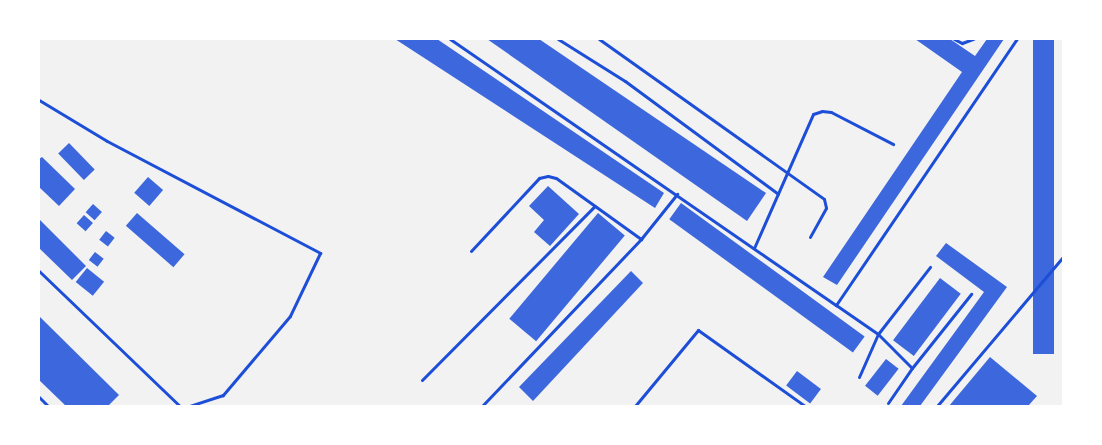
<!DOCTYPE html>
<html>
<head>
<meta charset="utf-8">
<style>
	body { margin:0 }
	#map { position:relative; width:1102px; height:445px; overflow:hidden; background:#f2f2f2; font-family:Manrope,sans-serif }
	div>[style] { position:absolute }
	.building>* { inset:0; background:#3d67dc; transform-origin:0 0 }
	.service>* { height:3px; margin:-1.5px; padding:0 1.5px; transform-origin:1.5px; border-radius:1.5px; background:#1d4ed8 }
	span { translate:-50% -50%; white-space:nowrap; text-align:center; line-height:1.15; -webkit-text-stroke:3.5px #fff; paint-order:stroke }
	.frame { position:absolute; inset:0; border:40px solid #fff; pointer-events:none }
</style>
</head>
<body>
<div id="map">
	<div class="building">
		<div style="clip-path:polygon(395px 39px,437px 39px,664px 193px,655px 208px)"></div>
		<div style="clip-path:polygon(487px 39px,539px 39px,766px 193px,747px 221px)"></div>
		<div style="clip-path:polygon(915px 39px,950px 39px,975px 56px,987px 39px,1004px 39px,837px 285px,823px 277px,962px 72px)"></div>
		<div style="left:1033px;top:39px;width:21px;height:315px"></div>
		<div style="left:69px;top:143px;width:37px;height:15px;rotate:46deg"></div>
		<div style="clip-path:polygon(42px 157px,75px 189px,59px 206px,39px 187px,39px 159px)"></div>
		<div style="left:148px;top:177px;width:20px;height:21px;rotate:41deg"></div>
		<div style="clip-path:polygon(548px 186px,579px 214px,550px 246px,534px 232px,544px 220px,529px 206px)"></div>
		<div style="left:681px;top:203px;width:227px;height:20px;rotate:36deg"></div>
		<div style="left:93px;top:204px;width:12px;height:11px;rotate:42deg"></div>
		<div style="left:137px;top:213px;width:63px;height:17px;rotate:41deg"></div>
		<div style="left:598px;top:213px;width:35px;height:138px;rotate:40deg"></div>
		<div style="left:84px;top:215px;width:12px;height:11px;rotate:42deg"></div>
		<div style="clip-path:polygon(39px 219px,86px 266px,72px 280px,39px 248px)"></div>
		<div style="left:106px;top:231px;width:11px;height:11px;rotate:38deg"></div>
		<div style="clip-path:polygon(946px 243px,1007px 287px,920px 406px,901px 406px,984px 292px,936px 256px)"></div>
		<div style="left:95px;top:252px;width:11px;height:10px;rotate:38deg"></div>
		<div style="left:87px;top:268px;width:22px;height:18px;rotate:39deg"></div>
		<div style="clip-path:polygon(631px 271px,643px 283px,533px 401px,519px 387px)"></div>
		<div style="left:940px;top:278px;width:26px;height:78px;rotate:37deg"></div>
		<div style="clip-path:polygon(39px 316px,119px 395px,108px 406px,66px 406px,39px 380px)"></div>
		<div style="clip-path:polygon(990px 357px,1037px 396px,1028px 406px,949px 406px)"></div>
		<div style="left:886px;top:359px;width:16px;height:34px;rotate:38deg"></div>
		<div style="left:797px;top:371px;width:30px;height:18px;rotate:37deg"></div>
	</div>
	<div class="service">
		<div style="left:450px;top:39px;width:469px;rotate:34.6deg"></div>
		<div style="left:836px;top:305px;width:322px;rotate:-55.8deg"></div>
		<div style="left:558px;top:39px;width:79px;rotate:32.1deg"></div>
		<div style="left:625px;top:81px;width:190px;rotate:36.4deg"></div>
		<div style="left:599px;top:39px;width:276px;rotate:35.4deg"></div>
		<div style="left:824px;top:199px;width:9px;rotate:77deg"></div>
		<div style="left:826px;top:208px;width:33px;rotate:119deg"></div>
		<div style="left:954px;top:39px;width:9px;rotate:27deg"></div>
		<div style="left:962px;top:43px;width:12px;rotate:-20deg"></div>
		<div style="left:39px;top:100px;width:79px;rotate:31.1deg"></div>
		<div style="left:107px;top:141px;width:241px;rotate:27.7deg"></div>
		<div style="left:320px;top:253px;width:70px;rotate:115.5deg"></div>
		<div style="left:290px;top:316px;width:104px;rotate:130.3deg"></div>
		<div style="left:223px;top:395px;width:35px;rotate:162deg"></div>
		<div style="left:754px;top:248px;width:146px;rotate:-66.2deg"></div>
		<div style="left:813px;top:114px;width:9px;rotate:-18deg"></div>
		<div style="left:822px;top:111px;width:9px;rotate:6deg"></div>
		<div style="left:831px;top:112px;width:70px;rotate:27.3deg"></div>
		<div style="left:471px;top:251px;width:100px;rotate:-47deg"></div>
		<div style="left:539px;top:178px;width:9px;rotate:-13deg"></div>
		<div style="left:548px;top:176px;width:8px;rotate:14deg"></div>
		<div style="left:556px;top:178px;width:105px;rotate:35.7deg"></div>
		<div style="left:39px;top:271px;width:195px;rotate:43.8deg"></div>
		<div style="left:836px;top:305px;width:51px;rotate:34.6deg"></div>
		<div style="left:878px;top:334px;width:48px;rotate:45deg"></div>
		<div style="left:859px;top:377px;width:47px;rotate:-66.2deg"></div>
		<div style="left:878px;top:334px;width:85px;rotate:-52.2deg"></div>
		<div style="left:422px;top:380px;width:245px;rotate:-45.2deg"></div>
		<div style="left:39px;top:397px;width:13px;rotate:45deg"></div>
		<div style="left:888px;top:403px;width:42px;rotate:-55.6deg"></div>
		<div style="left:912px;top:368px;width:95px;rotate:-51.4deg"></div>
		<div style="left:482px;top:406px;width:231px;rotate:-46.4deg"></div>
		<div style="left:641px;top:239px;width:58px;rotate:-51.3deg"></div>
		<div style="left:635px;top:406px;width:99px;rotate:-50.3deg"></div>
		<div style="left:698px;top:330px;width:131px;rotate:35.4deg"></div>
		<div style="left:937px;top:406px;width:195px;rotate:-49.8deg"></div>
	</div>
	<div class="frame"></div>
</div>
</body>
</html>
